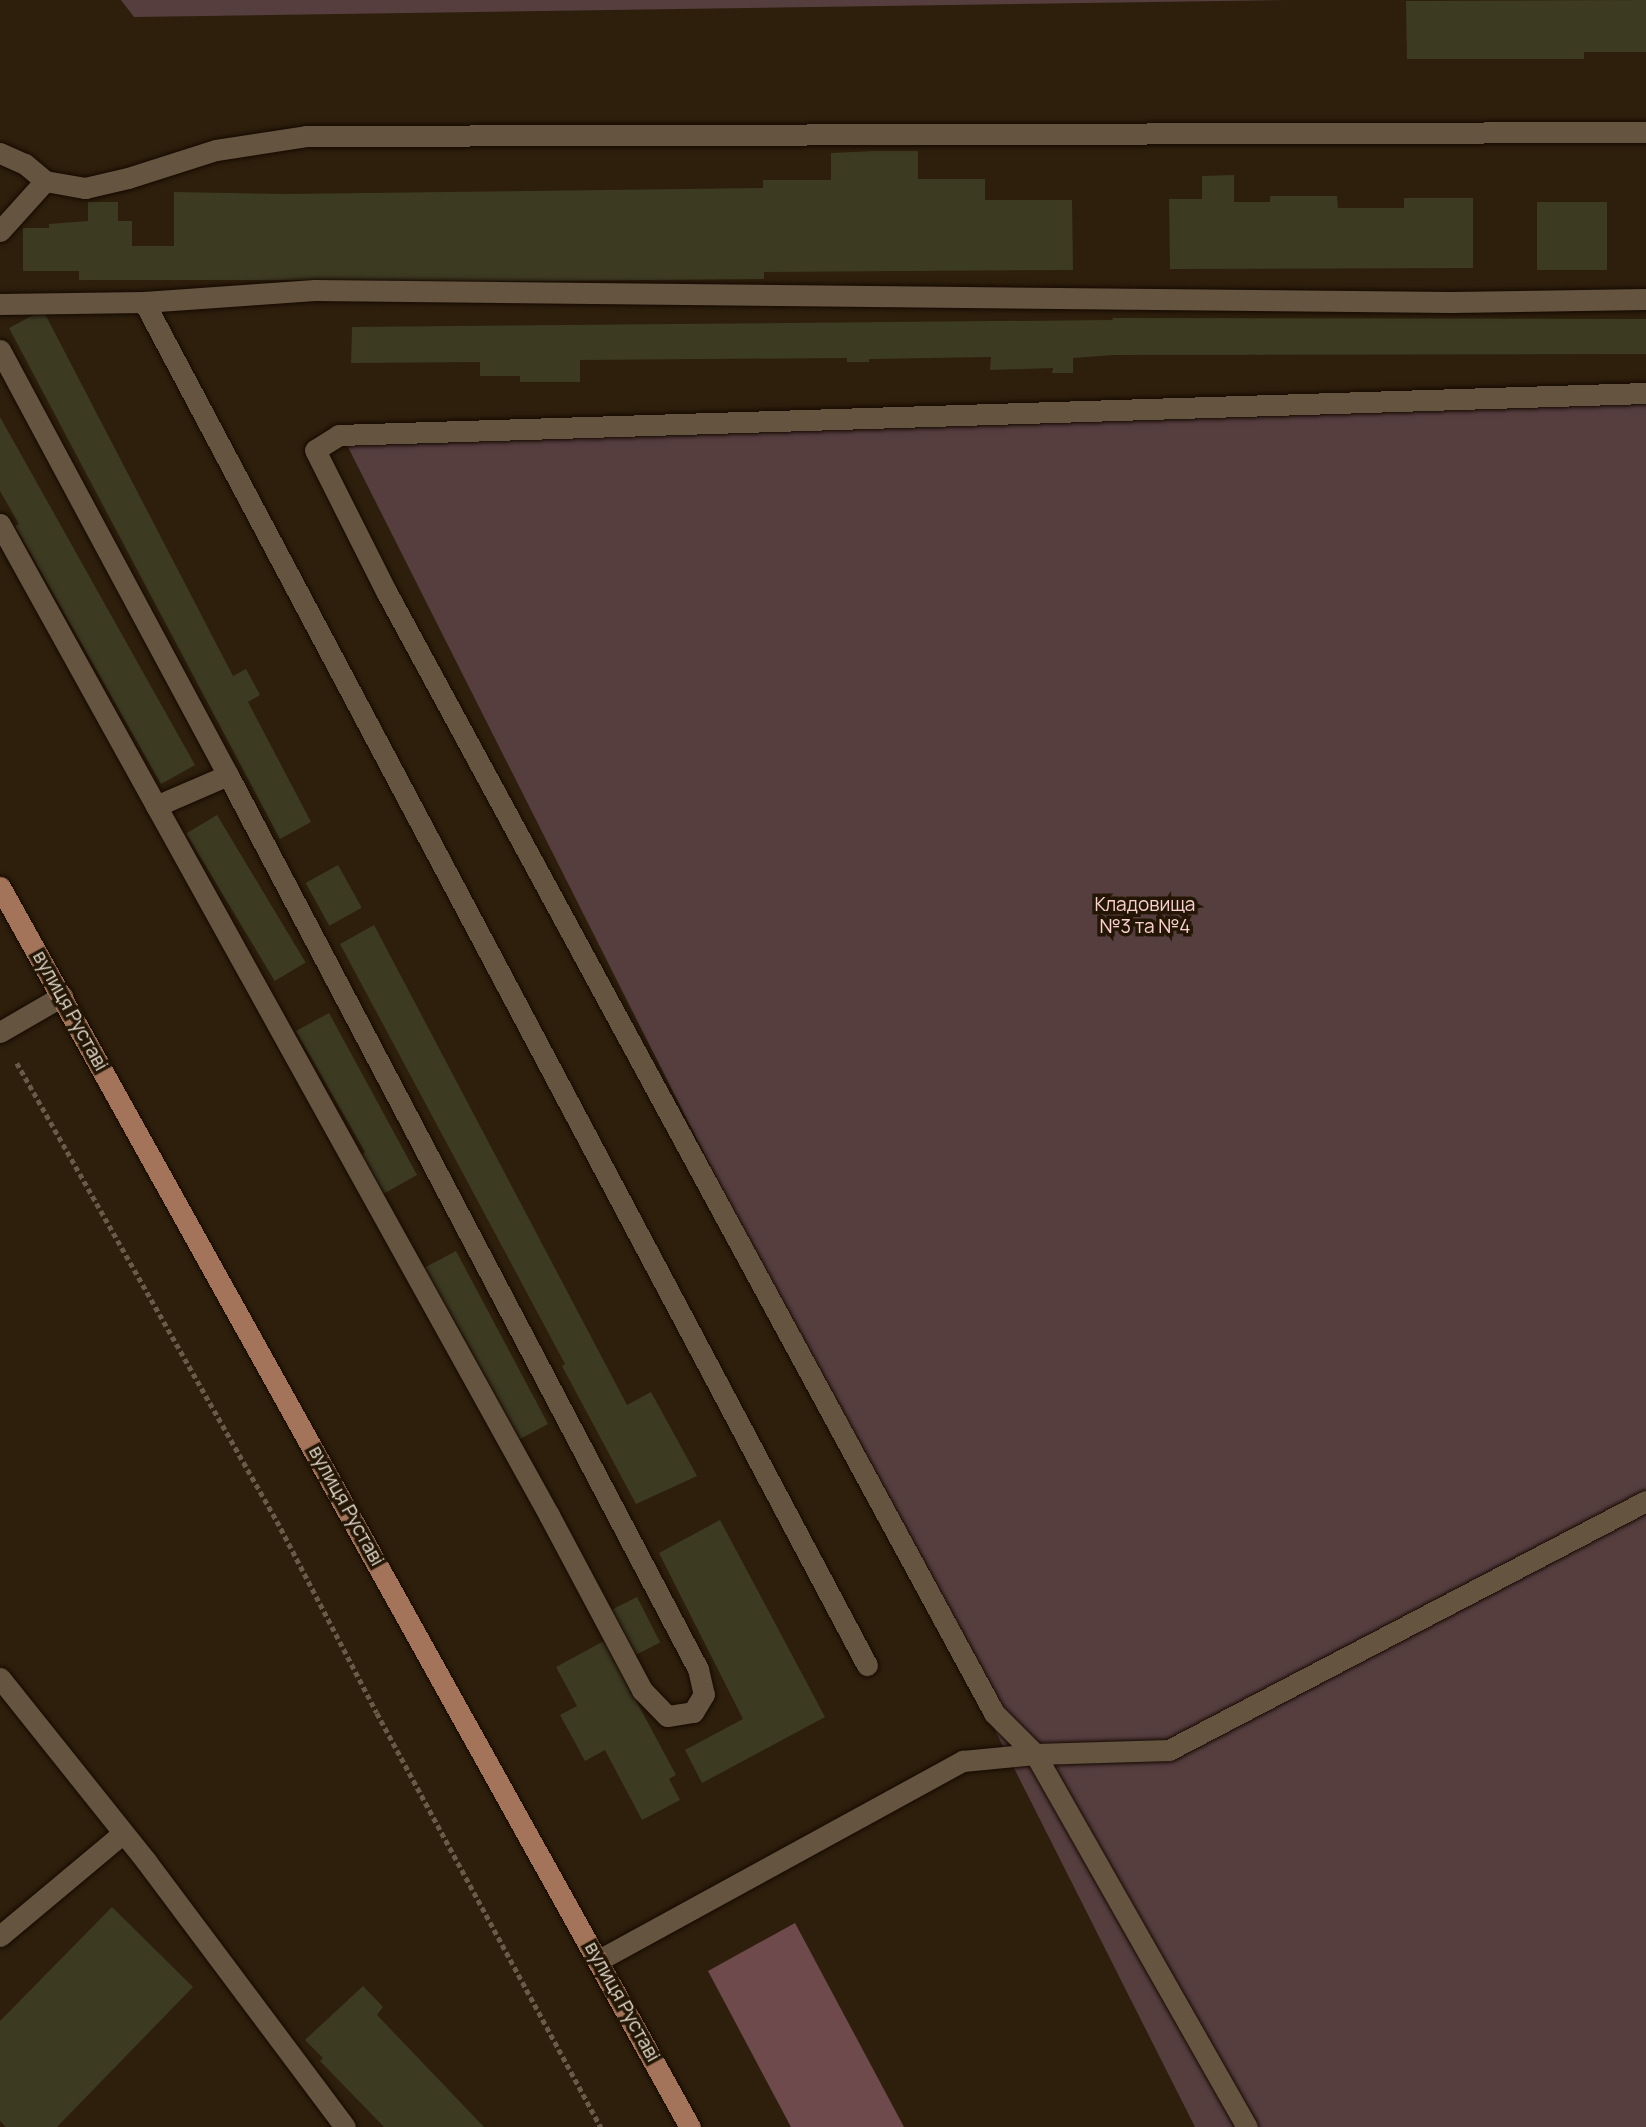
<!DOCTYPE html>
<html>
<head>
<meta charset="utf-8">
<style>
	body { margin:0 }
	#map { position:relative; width:1646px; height:2127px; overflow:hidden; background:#2d1f0c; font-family:Manrope,sans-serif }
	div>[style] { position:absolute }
	.green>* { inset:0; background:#563e3f }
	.forest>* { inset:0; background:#6e4a4c }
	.building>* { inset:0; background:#3d3a22; transform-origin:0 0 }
	.path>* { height:4.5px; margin-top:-2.25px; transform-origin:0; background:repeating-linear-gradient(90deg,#685b4a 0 5px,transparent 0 8.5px) }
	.roads { filter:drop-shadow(0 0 2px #150900) drop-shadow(0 0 2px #150900) }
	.minor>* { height:21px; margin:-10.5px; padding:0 10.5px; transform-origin:10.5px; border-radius:10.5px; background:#655540 }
	.major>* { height:21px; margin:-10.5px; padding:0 10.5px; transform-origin:10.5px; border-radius:10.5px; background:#a37459 }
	span { translate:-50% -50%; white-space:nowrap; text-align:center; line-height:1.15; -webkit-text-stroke:7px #231604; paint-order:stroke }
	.park-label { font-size:19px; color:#fbd0d2 }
	.street-label { font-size:19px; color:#e4dbcf }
</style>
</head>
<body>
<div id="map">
	<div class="green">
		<div style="clip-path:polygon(121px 0,1287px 0,134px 17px)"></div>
		<div style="clip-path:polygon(1646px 396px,1646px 2127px,1195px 2127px,346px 443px)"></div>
	</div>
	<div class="forest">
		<div style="clip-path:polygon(795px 1923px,904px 2127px,791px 2127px,708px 1971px)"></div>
	</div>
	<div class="building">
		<div style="clip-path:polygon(1646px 0,1646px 52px,1584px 52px,1584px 59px,1407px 59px,1406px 1px)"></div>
		<div style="clip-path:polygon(873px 151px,918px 151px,918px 179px,985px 179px,985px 200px,1072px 200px,1073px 270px,764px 272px,764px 279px,327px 283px,327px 280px,79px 280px,79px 271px,23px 271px,23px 228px,49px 228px,49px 224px,88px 221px,88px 202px,118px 202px,118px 221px,132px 221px,132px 246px,174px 246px,174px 192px,284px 194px,763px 188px,763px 180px,831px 180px,831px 153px)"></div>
		<div style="clip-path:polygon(1234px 175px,1234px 202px,1270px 202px,1270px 196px,1337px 196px,1338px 208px,1404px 208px,1404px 198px,1473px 198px,1473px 268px,1170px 269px,1169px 199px,1202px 199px,1202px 176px)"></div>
		<div style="left:1537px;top:202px;width:70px;height:68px"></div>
		<div style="clip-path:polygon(43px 310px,233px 676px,246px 669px,260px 695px,248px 702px,311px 822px,280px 839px,9px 328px)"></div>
		<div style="clip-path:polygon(1112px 318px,1646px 319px,1646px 354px,1113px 355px,1073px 358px,1073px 373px,1052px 373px,1053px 368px,990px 370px,991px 357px,869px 359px,869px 362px,847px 362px,847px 358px,580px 360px,580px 382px,520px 382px,520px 376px,480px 376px,480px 362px,351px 363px,352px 327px,1113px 320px)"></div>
		<div style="clip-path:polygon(0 417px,195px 765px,161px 784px,15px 526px,19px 524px,0 491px)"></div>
		<div style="left:217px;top:815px;width:172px;height:36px;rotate:59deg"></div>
		<div style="left:338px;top:865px;width:49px;height:37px;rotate:61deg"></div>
		<div style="clip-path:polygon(374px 925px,627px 1405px,651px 1392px,697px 1476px,636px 1504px,562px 1366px,565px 1364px,340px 944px)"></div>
		<div style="clip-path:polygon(329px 1013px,417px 1175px,383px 1194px,361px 1155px,365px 1152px,296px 1031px)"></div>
		<div style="left:456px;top:1251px;width:196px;height:38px;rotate:62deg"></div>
		<div style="clip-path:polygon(720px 1520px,825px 1717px,702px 1783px,685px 1750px,743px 1719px,659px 1553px)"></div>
		<div style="left:637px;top:1597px;width:51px;height:30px;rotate:63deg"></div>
		<div style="clip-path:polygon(604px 1641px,676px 1775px,669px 1779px,680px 1800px,642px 1820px,605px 1750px,585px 1761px,560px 1715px,577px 1706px,556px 1667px)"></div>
		<div style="clip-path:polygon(112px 1907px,193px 1987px,57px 2127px,6px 2127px,0 2121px,0 2021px)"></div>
		<div style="clip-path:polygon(363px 1986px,383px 2007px,377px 2015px,484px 2127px,384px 2127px,320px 2061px,323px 2058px,305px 2040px)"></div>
	</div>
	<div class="path">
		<div style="left:17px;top:1063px;width:527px;rotate:60.42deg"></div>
		<div style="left:277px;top:1521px;width:216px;rotate:62.5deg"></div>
		<div style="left:377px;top:1713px;width:471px;rotate:61.6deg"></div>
	</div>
	<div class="roads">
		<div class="minor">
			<div style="left:0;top:153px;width:27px;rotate:24deg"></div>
			<div style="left:25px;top:164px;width:26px;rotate:40deg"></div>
			<div style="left:0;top:231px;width:67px;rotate:-48deg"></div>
			<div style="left:45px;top:181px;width:41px;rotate:9.9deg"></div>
			<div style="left:85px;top:188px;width:44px;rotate:-13.1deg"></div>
			<div style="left:128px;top:178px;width:92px;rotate:-17.7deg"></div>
			<div style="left:216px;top:150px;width:91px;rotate:-8.8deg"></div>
			<div style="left:306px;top:136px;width:1340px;rotate:-0.17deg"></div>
			<div style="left:144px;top:302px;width:1543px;rotate:62.06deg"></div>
			<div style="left:0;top:304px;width:144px;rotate:-0.8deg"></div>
			<div style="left:144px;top:302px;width:171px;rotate:-4deg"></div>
			<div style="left:315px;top:290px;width:1136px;rotate:0.61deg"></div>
			<div style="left:1451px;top:302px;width:195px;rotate:-0.9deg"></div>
			<div style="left:0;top:350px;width:482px;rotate:61.8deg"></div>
			<div style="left:228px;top:775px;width:1010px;rotate:62.27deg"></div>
			<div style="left:698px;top:1669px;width:26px;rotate:77deg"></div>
			<div style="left:704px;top:1694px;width:21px;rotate:121deg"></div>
			<div style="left:693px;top:1712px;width:26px;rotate:171deg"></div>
			<div style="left:667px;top:1716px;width:36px;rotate:-134deg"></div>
			<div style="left:642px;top:1690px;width:198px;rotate:-118deg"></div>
			<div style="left:549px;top:1515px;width:1133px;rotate:-118.99deg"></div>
			<div style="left:1646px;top:393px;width:1308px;rotate:178.16deg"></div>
			<div style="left:339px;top:435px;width:28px;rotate:148deg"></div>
			<div style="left:315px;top:450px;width:160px;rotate:63.3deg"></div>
			<div style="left:387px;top:593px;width:1274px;rotate:61.54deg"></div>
			<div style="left:994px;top:1713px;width:58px;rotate:45deg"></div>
			<div style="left:1035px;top:1754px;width:134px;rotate:-1.7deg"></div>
			<div style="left:1169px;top:1750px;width:538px;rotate:-27.57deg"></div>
			<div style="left:156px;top:806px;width:78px;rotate:-23.3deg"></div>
			<div style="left:0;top:1032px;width:72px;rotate:-30.1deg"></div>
			<div style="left:0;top:1678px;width:234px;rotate:51.4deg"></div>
			<div style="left:146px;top:1861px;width:332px;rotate:53.2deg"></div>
			<div style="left:0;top:1936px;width:159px;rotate:-39.9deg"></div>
			<div style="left:599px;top:1960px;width:415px;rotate:-28.7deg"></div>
			<div style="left:963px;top:1761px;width:72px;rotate:-5.6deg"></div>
			<div style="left:1035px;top:1754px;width:429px;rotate:60.4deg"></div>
		</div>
		<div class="major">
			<div style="left:0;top:887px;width:1419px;rotate:60.91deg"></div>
		</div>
	</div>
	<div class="park-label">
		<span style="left:1145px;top:916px">Кладовища<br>№3 та №4</span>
	</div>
	<div class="street-label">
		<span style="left:70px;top:1011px;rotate:61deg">вулиця Руставі</span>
		<span style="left:346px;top:1506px;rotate:61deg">вулиця Руставі</span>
		<span style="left:622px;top:2002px;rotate:61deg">вулиця Руставі</span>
	</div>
</div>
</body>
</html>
